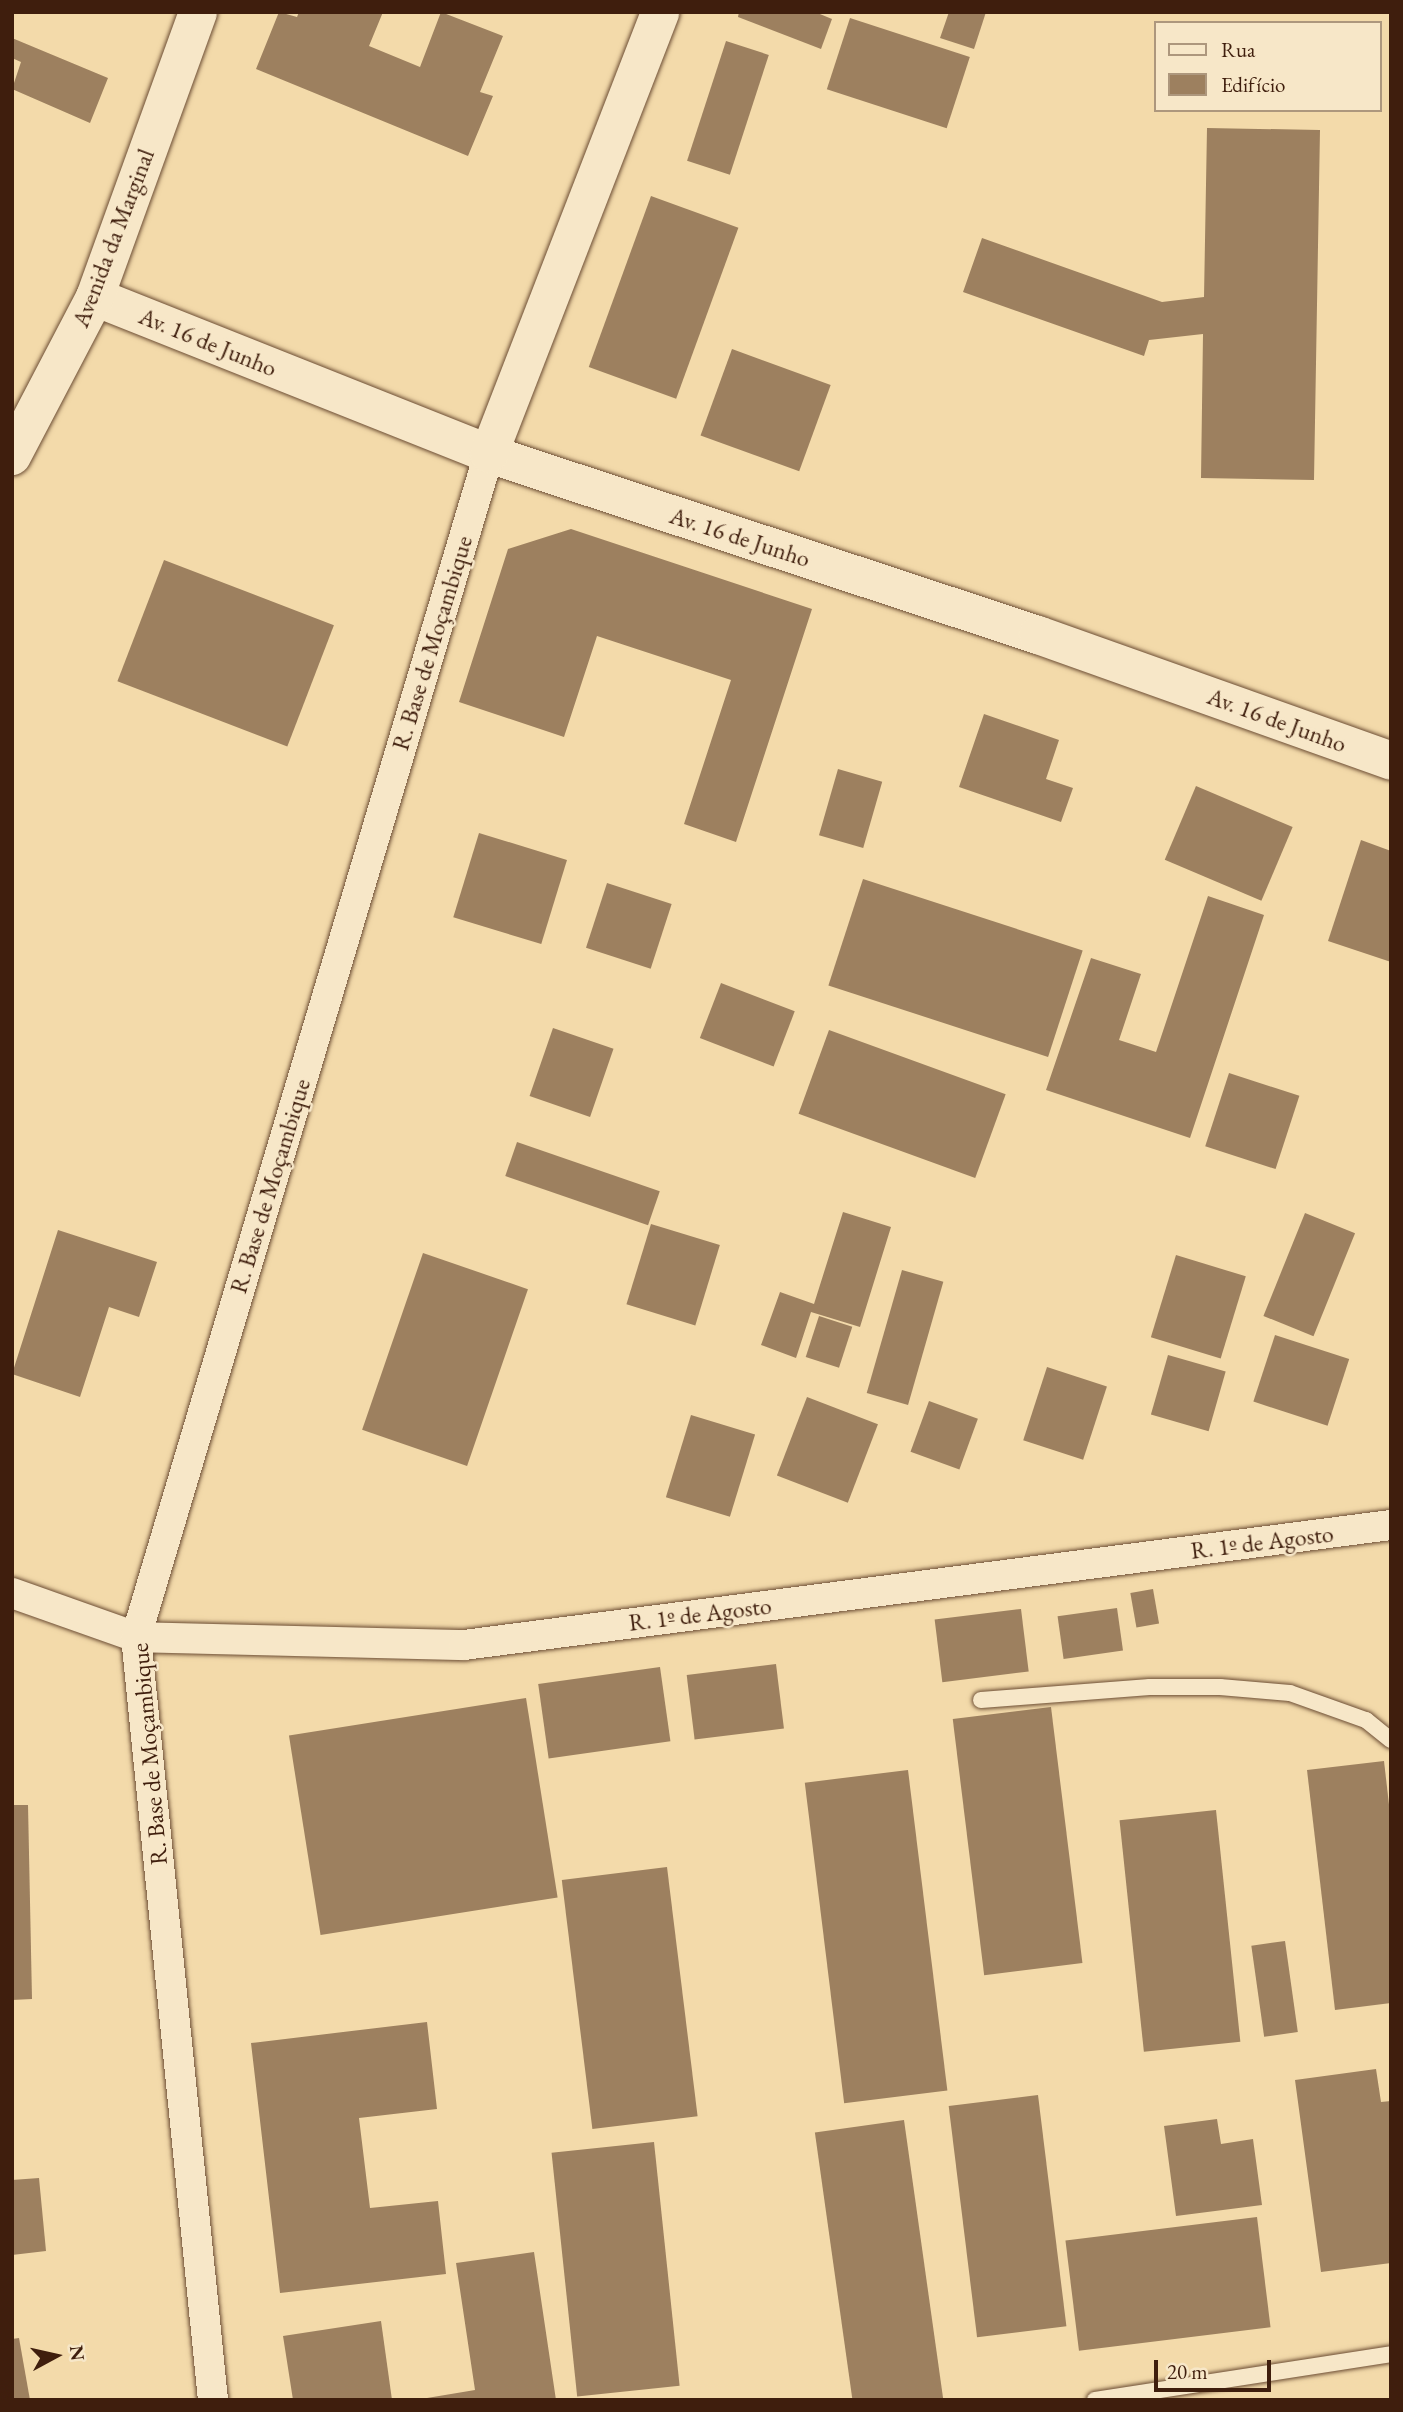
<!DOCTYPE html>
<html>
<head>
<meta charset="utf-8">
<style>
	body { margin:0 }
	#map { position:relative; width:1403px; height:2412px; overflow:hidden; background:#f3daaa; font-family:"EB Garamond",serif }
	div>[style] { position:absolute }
	.building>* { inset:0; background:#9d805f; transform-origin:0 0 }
	.roads { filter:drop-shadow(0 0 2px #6c4d34) drop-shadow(0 0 2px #6c4d34) }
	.lane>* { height:16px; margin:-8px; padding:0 8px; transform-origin:8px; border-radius:8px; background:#f7e7c8 }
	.street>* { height:30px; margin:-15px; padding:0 15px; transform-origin:15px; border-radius:15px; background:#f7e7c8 }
	.secondary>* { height:38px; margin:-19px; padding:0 19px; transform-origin:19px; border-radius:19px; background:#f7e7c8 }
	span { translate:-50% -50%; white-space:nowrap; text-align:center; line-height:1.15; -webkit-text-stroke:5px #f7e7c8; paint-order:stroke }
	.street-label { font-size:24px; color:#3f1e0d }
	.frame { position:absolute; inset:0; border:14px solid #3f1e0d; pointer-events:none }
	.legend { position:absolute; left:1154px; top:21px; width:228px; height:91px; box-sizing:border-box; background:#f7e7c8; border:2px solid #ad977d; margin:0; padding:9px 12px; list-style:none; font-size:21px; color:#3f1e0d }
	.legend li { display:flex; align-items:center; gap:14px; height:35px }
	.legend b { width:35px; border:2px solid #ad977d }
	.north { position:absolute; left:21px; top:2321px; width:70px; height:70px; -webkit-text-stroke:5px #f7e7c8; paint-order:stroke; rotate:82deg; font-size:19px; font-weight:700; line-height:28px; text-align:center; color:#3f1e0d }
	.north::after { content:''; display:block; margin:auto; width:24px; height:32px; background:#3f1e0d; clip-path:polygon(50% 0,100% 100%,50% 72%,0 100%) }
	.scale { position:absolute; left:1154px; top:2360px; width:117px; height:32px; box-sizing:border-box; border:4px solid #3f1e0d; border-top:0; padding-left:9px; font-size:21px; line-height:24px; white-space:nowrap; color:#3f1e0d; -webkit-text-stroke:5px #f7e7c8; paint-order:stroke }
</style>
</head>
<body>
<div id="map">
	<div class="building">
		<div style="clip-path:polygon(279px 12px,297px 17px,299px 12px,383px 12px,369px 46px,420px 67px,441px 12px,503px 36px,480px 92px,493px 96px,468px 156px,256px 69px)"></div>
		<div style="clip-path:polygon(739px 12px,815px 12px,832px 19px,821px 49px,738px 17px)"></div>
		<div style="clip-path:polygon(949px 12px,986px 12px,974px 49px,940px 38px)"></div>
		<div style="left:850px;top:18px;width:126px;height:75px;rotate:18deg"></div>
		<div style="clip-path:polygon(12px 38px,108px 78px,90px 123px,12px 89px,21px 62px,12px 58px)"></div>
		<div style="left:726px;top:41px;width:45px;height:126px;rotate:18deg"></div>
		<div style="clip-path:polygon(1207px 128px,1320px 130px,1314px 480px,1201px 478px,1203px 334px,1149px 340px,1144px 356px,963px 292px,982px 238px,1162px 302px,1204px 297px)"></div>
		<div style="left:651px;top:196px;width:93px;height:182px;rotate:20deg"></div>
		<div style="left:732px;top:349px;width:105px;height:92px;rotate:20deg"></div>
		<div style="clip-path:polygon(571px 529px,812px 609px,736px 842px,684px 824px,731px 680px,597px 636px,564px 737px,459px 702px,508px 549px)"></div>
		<div style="left:164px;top:560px;width:182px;height:130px;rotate:21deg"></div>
		<div style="clip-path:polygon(984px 714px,1059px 740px,1046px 779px,1073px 788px,1061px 822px,959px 787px)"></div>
		<div style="left:838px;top:769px;width:46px;height:69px;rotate:16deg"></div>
		<div style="left:1196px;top:786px;width:105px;height:80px;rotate:23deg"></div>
		<div style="left:479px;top:833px;width:92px;height:88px;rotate:17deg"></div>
		<div style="clip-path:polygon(1361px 840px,1391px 851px,1391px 962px,1328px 941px)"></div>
		<div style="left:863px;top:879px;width:231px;height:112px;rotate:18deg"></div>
		<div style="left:607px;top:883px;width:68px;height:68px;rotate:18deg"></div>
		<div style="clip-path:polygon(1208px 896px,1264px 915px,1190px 1138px,1046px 1090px,1091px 958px,1141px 974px,1119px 1040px,1156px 1052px)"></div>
		<div style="left:721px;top:983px;width:79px;height:59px;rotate:21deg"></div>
		<div style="left:553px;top:1028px;width:64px;height:72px;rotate:19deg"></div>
		<div style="left:829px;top:1030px;width:188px;height:89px;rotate:20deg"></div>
		<div style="left:1229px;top:1073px;width:74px;height:77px;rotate:18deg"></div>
		<div style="left:517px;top:1142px;width:151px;height:36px;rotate:19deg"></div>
		<div style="clip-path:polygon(843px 1212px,891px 1227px,860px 1327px,811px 1312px,796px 1358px,761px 1345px,780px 1292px,814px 1304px)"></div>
		<div style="left:1305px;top:1213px;width:54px;height:111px;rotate:22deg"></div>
		<div style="left:651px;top:1224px;width:72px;height:84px;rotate:17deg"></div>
		<div style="clip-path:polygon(58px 1230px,157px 1262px,139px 1317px,109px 1307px,80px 1397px,12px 1374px)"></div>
		<div style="left:423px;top:1253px;width:111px;height:187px;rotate:19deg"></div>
		<div style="left:1176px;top:1255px;width:73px;height:86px;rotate:17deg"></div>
		<div style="left:902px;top:1270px;width:43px;height:128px;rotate:16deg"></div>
		<div style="left:819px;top:1316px;width:35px;height:43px;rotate:18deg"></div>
		<div style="left:1275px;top:1335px;width:78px;height:70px;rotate:18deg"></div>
		<div style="left:1168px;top:1355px;width:60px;height:62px;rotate:16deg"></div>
		<div style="left:1047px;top:1367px;width:63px;height:77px;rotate:18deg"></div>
		<div style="left:807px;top:1397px;width:76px;height:84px;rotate:21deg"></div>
		<div style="left:929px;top:1401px;width:52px;height:54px;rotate:20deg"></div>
		<div style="left:691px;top:1415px;width:67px;height:86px;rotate:17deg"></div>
		<div style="left:1153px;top:1589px;width:35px;height:23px;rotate:80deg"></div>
		<div style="left:1117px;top:1608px;width:43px;height:60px;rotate:82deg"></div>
		<div style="left:1021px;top:1609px;width:63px;height:87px;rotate:83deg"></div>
		<div style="left:776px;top:1664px;width:65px;height:90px;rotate:83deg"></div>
		<div style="left:660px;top:1667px;width:75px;height:123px;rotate:82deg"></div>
		<div style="left:526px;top:1698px;width:202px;height:240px;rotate:81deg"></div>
		<div style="left:1051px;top:1707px;width:258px;height:99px;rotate:83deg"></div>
		<div style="clip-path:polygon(1384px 1761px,1391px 1822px,1391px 2003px,1335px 2010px,1307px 1770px)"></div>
		<div style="left:908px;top:1770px;width:323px;height:104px;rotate:83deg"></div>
		<div style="clip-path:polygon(12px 1805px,28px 1805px,32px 1999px,12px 2000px)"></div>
		<div style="left:1216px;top:1810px;width:233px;height:97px;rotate:84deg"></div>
		<div style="left:667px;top:1867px;width:251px;height:106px;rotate:83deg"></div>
		<div style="left:1285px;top:1941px;width:92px;height:34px;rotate:82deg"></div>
		<div style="clip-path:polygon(427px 2022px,437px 2109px,359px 2118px,370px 2208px,438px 2201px,446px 2274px,280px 2293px,251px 2043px)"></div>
		<div style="clip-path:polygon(1376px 2069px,1381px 2102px,1391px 2101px,1391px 2263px,1321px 2272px,1295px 2080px)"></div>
		<div style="left:1038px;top:2095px;width:233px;height:90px;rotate:83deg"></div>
		<div style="clip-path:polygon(1217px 2119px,1221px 2144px,1253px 2139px,1262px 2205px,1176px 2216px,1164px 2126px)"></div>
		<div style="left:904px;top:2120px;width:282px;height:90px;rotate:82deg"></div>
		<div style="left:654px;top:2142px;width:245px;height:103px;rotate:84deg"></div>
		<div style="clip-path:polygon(39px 2178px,46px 2251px,12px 2255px,12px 2180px)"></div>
		<div style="left:1257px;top:2217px;width:111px;height:193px;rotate:83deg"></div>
		<div style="clip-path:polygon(534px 2252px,556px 2400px,415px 2400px,475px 2390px,456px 2263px)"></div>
		<div style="clip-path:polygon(381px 2321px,392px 2400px,293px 2400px,283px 2336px)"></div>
		<div style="clip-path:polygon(19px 2338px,30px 2400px,12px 2400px,12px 2339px)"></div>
	</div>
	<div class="roads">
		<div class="lane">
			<div style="left:981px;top:1700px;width:169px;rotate:-4.4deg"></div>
			<div style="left:1150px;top:1687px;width:70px"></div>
			<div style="left:1220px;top:1687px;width:70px;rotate:4.9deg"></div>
			<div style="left:1290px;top:1693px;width:81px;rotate:19.6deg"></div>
			<div style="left:1366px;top:1720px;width:32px;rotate:39deg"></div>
			<div style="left:1095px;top:2400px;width:300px;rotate:-8.8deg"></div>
		</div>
		<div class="street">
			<div style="left:12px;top:1593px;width:132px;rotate:19.5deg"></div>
			<div style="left:136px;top:1637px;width:328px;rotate:1.4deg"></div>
			<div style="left:464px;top:1645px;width:935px;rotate:-7.38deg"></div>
			<div style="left:213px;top:2400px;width:767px;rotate:-95.76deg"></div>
			<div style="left:136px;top:1637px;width:1235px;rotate:-73.39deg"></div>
		</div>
		<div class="secondary">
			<div style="left:95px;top:297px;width:424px;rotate:21.7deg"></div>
			<div style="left:489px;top:454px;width:578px;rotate:18.25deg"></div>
			<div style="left:1038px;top:635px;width:375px;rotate:19.6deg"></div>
			<div style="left:489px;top:454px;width:474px;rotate:-68.8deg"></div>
			<div style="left:12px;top:456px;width:179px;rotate:-62.4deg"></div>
			<div style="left:95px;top:297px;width:303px;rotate:-70.1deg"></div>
		</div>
	</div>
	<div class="street-label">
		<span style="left:113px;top:238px;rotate:-69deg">Avenida da Marginal</span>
		<span style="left:208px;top:342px;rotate:22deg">Av. 16 de Junho</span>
		<span style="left:740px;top:537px;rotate:18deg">Av. 16 de Junho</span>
		<span style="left:432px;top:643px;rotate:-73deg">R. Base de Moçambique</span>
		<span style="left:1277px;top:720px;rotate:20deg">Av. 16 de Junho</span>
		<span style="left:270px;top:1186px;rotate:-73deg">R. Base de Moçambique</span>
		<span style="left:1262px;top:1542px;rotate:-7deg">R. 1º de Agosto</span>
		<span style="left:700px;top:1614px;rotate:-7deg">R. 1º de Agosto</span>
		<span style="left:149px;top:1754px;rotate:-95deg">R. Base de Moçambique</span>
	</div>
	<div class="frame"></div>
	<ul class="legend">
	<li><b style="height:9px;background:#f7e7c8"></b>Rua</li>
	<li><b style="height:19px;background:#9d805f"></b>Edifício</li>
	</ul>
	<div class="north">N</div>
	<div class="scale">20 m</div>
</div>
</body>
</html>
